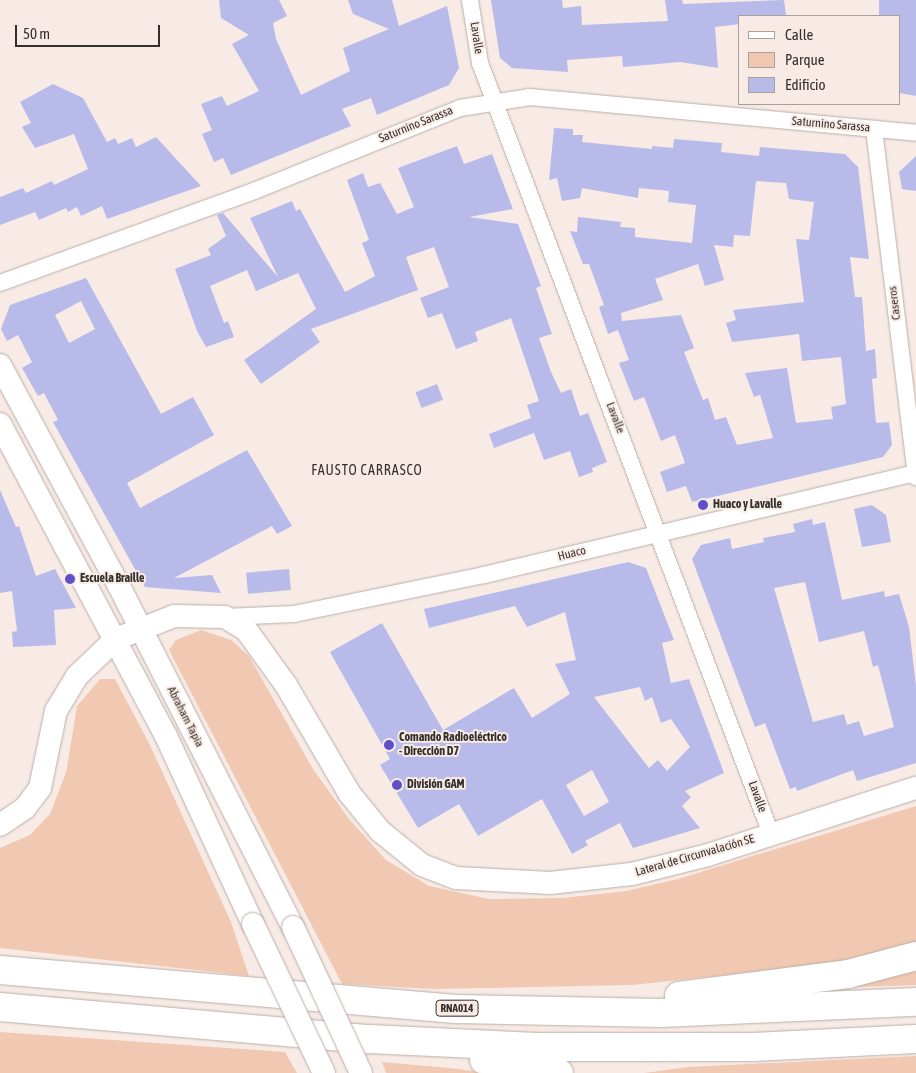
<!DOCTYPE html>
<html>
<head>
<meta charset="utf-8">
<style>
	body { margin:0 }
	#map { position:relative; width:916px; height:1073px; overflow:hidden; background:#f8ebe5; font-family:"Asap Condensed",sans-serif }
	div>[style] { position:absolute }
	.green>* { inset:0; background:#f1c8b1 }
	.building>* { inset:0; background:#b8baea; transform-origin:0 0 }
	.roads { filter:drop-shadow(0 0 1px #baaea8) drop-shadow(0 0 1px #baaea8) }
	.street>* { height:16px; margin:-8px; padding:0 8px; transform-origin:8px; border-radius:8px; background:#fff }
	.secondary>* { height:22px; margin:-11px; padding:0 11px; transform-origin:11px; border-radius:11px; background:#fff }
	.highway>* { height:28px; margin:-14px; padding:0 14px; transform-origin:14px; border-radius:14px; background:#fff }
	.bridges { filter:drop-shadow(0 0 1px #baaea8) drop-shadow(0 0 1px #baaea8) }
	.secondary-bridge>* { height:22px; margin:-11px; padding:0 11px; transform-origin:11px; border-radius:11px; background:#fff }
	.dots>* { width:14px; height:14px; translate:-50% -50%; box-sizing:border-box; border:2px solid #f8ebe5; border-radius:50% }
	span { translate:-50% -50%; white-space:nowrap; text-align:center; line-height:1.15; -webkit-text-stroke:4px #f8ebe5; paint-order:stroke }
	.shield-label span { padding:1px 4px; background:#f8ebe5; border:1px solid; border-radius:4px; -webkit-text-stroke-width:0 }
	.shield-label { font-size:11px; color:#332f2c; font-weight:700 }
	.street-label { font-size:12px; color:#332f2c }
	.poi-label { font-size:12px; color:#332f2c; font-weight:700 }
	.left { translate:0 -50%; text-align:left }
	.neighbourhood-label { font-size:14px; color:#332f2c; letter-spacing:1px }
	.legend { position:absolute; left:738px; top:15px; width:162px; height:90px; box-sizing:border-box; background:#f8ebe5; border:1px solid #a9a09b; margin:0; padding:6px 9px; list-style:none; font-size:15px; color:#332f2c }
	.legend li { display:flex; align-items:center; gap:10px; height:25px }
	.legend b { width:25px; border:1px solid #a9a09b }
	.scale { position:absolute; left:15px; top:25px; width:145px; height:22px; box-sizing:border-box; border:2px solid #332f2c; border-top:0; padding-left:6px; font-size:15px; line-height:18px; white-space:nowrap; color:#332f2c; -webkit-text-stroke:4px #f8ebe5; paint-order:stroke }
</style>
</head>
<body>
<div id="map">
	<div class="green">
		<div style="clip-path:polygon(201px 630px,231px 640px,249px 656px,313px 769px,349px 819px,386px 860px,429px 886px,489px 899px,563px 898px,626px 891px,678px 879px,916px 806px,916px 943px,827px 964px,632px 985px,435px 989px,342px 984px,169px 650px,176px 640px)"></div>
		<div style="clip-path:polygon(100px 679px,115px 679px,149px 743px,231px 922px,249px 976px,0 948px,0 848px,30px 835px,50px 814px,66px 773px,77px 706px)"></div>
		<div style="clip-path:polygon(916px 966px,916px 985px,827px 988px)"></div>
		<div style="clip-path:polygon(0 1032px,285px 1052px,297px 1073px,0 1073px)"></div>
		<div style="clip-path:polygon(916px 1056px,916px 1073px,644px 1073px,688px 1067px)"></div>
		<div style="clip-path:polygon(382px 1062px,449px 1068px,490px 1073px,386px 1073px)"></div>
	</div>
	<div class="building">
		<div style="clip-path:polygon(219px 0,279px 0,287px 16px,273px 23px,276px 39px,301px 95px,350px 71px,343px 48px,389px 29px,353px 14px,348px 0,392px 0,399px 26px,447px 6px,459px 68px,449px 85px,377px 115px,371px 98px,342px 109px,351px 126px,231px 175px,223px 158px,214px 162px,202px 134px,212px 130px,201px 104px,222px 96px,227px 106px,259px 91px,232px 44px,249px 35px,221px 18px)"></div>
		<div style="clip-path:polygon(491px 0,562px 0,563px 8px,581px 6px,582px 25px,668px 21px,665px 0,682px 0,683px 4px,784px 0,786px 16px,740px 16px,740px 24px,715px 27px,718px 68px,680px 62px,623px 67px,622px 56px,567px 60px,568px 72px,512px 68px,500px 58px)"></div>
		<div style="clip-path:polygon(879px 0,916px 0,916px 96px,900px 93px,900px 16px,879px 16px)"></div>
		<div style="clip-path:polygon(53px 84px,83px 98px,107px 142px,115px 138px,118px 144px,132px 138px,136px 147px,156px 137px,201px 186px,107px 219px,102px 206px,81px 216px,77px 207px,68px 212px,66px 208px,39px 220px,35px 212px,0 225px,0 197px,23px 188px,26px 193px,52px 181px,54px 185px,88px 169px,74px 134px,35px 148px,22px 127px,31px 123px,20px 102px)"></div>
		<div style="clip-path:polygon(evenodd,554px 128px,573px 129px,573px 135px,583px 135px,582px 142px,652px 149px,652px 146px,673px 148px,674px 139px,722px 143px,721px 152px,759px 156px,760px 147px,845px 154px,858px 167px,869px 259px,850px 257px,855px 297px,862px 297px,866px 351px,875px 349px,877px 378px,872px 379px,876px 423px,889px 422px,892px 445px,883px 457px,692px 502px,686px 486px,667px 492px,660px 472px,685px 463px,675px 435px,661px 441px,644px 397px,634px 401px,619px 363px,629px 360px,618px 330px,608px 334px,599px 307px,604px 305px,589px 264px,583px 264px,570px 231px,577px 232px,578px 217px,621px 222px,620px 227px,635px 228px,635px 237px,692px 243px,696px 205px,668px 202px,669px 191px,639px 188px,638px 198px,582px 188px,580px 198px,562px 201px,557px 178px,549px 180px,554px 128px,756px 181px,786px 183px,789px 199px,814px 202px,809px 240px,796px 239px,804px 302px,733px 310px,736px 320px,726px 323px,732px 342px,799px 334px,802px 361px,841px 357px,846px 404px,831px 407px,833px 419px,796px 423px,787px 368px,745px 373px,754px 397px,760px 395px,773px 438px,737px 445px,726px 417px,715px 420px,708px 398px,703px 400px,684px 352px,694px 348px,681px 315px,622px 321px,621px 313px,663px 300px,655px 279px,698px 264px,705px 286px,724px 280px,714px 245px,733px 247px,734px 235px,750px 236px,756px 181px)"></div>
		<div style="clip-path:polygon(457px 146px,464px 164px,492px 154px,513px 209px,469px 217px,518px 224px,541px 286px,536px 288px,552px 334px,539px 338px,551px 372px,561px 393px,571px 389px,580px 416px,588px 413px,607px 462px,592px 468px,593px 472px,579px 477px,570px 451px,544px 460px,534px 433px,494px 448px,489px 434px,531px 418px,527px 405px,539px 401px,511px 318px,475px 332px,478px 341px,456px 349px,442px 313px,428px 318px,420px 298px,449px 287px,434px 247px,406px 257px,418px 290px,311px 329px,320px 342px,261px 384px,244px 360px,316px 309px,298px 273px,256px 291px,247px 270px,210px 286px,224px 323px,228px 321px,234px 337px,206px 347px,197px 331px,175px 269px,211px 255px,208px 249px,226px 236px,217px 215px,223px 213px,278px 277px,250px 218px,292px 201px,296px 211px,300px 209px,345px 292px,375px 276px,362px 243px,369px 240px,347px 180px,363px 173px,368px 187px,380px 183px,397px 214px,414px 207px,398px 168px)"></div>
		<div style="clip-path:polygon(916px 156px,916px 191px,902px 189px,899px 172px)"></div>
		<div style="clip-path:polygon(evenodd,86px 278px,161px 414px,193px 397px,214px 435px,127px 483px,140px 508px,247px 450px,292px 526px,277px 534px,272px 526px,174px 578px,212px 575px,221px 593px,145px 587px,53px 422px,58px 420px,44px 393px,38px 396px,22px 368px,32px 362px,18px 335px,7px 341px,1px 329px,10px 305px,86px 278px,81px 301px,95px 329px,69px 343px,55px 315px,81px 301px)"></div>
		<div style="left:437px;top:384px;width:17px;height:23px;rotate:69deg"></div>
		<div style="clip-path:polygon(0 490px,16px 527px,19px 526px,36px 576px,55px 569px,76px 608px,54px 610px,56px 645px,13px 647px,12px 632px,17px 631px,12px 591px,0 593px)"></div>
		<div style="clip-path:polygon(872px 505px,886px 515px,891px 542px,862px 547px,854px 509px)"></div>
		<div style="clip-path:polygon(evenodd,812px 519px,813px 525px,825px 522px,842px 600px,884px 591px,885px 597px,899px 594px,909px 627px,916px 686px,916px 763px,857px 781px,853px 770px,797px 791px,796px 787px,790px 789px,765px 723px,755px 727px,692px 559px,701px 545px,730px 538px,732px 549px,764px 542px,763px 538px,795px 532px,793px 524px,812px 519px,805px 582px,819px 642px,864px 631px,873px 667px,878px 665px,894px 727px,864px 736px,859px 721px,847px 725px,844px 714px,813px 722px,774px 588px,805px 582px)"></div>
		<div style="clip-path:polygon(evenodd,628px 562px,646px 568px,674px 640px,662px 643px,671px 683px,689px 679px,724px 773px,685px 791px,691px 797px,682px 806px,700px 828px,633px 848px,620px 823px,585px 841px,588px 845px,572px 854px,542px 799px,478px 836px,459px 804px,418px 828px,380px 765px,390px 759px,330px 652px,382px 623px,443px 730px,514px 688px,532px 718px,570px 694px,555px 664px,576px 660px,565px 612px,527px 627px,515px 606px,429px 628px,424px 609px,628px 562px,640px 687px,645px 701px,652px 697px,661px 723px,671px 719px,690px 747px,667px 771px,658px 760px,649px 768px,594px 697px,640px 687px,628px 562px,592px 770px,609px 802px,584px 816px,566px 785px,592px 770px)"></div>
		<div style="left:289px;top:569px;width:21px;height:43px;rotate:85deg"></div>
	</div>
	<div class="roads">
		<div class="street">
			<div style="left:470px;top:0;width:64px;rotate:81deg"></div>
			<div style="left:480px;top:63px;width:824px;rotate:69.32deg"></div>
			<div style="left:874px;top:129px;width:351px;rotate:83.1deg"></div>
			<div style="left:0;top:283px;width:270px;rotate:-19.9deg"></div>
			<div style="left:254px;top:191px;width:222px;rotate:-21.9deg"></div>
			<div style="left:460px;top:108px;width:71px;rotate:-8.9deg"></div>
			<div style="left:530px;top:97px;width:388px;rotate:5.3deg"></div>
			<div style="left:225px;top:617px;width:69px;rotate:-2.5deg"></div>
			<div style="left:294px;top:614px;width:194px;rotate:-11.6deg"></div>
			<div style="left:484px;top:575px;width:444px;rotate:-13.3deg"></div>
		</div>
		<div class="secondary">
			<div style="left:0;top:365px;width:249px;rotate:61.7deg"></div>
			<div style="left:118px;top:584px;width:385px;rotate:63deg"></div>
			<div style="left:0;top:424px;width:353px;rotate:62deg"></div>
			<div style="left:166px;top:736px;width:207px;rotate:65.2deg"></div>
			<div style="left:0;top:825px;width:30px;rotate:-34deg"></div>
			<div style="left:25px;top:808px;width:25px;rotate:-53deg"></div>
			<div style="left:40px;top:788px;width:79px;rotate:-78.3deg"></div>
			<div style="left:56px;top:711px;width:41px;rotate:-59deg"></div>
			<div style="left:77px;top:676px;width:54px;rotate:-43.5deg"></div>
			<div style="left:116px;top:639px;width:62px;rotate:-21.6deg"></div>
			<div style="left:174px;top:616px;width:51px;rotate:1.1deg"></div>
			<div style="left:225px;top:617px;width:26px;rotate:32deg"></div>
			<div style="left:247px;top:631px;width:67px;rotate:54.2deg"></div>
			<div style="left:286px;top:685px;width:125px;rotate:59.7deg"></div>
			<div style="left:349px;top:793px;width:49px;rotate:50.8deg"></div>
			<div style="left:380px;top:831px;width:54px;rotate:39deg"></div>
			<div style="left:422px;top:865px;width:36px;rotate:21deg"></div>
			<div style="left:456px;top:878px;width:94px;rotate:3deg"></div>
			<div style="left:550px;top:883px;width:82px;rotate:-6.3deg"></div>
			<div style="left:632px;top:874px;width:78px;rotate:-14deg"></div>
			<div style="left:708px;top:855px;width:219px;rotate:-17.9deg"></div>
		</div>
		<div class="highway">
			<div style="left:0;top:970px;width:460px;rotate:4.9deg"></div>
			<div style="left:458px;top:1009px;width:203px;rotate:1.1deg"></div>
			<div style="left:661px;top:1013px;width:255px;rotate:-2.5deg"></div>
			<div style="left:679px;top:996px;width:170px;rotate:-7.4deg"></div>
			<div style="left:848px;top:974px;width:70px;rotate:-14.8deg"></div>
			<div style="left:0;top:1007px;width:370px;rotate:5deg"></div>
			<div style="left:369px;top:1039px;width:168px;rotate:2.7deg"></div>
			<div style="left:537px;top:1047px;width:216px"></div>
			<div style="left:753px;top:1047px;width:163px;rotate:-2.8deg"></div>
			<div style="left:484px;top:1060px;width:76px;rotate:9.8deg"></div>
		</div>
	</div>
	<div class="bridges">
		<div class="secondary-bridge">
			<div style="left:253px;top:924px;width:165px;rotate:64.5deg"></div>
			<div style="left:293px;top:927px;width:161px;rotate:65deg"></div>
		</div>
	</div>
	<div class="dots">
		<div style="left:703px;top:505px;background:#5d50c9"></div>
		<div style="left:70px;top:579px;background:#5d50c9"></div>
		<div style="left:389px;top:745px;background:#5d50c9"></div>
		<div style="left:397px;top:785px;background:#5d50c9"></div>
	</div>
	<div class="shield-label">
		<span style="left:457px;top:1008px">RNA014</span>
	</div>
	<div class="street-label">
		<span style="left:476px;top:38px;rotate:81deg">Lavalle</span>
		<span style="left:416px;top:125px;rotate:-22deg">Saturnino Sarassa</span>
		<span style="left:831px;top:125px;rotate:5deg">Saturnino Sarassa</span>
		<span style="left:895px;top:303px;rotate:-97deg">Caseros</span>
		<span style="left:615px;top:418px;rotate:69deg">Lavalle</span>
		<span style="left:572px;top:554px;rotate:-14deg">Huaco</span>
		<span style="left:185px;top:717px;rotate:63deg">Abraham Tapia</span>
		<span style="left:757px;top:797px;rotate:70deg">Lavalle</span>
		<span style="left:695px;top:856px;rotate:-16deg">Lateral de Circunvalación SE</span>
	</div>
	<div class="poi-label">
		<span class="left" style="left:713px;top:505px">Huaco y Lavalle</span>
		<span class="left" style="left:80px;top:579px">Escuela Braille</span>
		<span class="left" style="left:399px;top:745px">Comando Radioeléctrico<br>- Dirección D7</span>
		<span class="left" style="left:407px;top:785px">División GAM</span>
	</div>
	<div class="neighbourhood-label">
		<span style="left:367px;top:470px">FAUSTO CARRASCO</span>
	</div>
	<ul class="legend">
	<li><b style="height:6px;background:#fff"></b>Calle</li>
	<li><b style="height:14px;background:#f1c8b1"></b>Parque</li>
	<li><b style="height:14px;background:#b8baea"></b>Edificio</li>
	</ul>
	<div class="scale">50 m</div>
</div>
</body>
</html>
